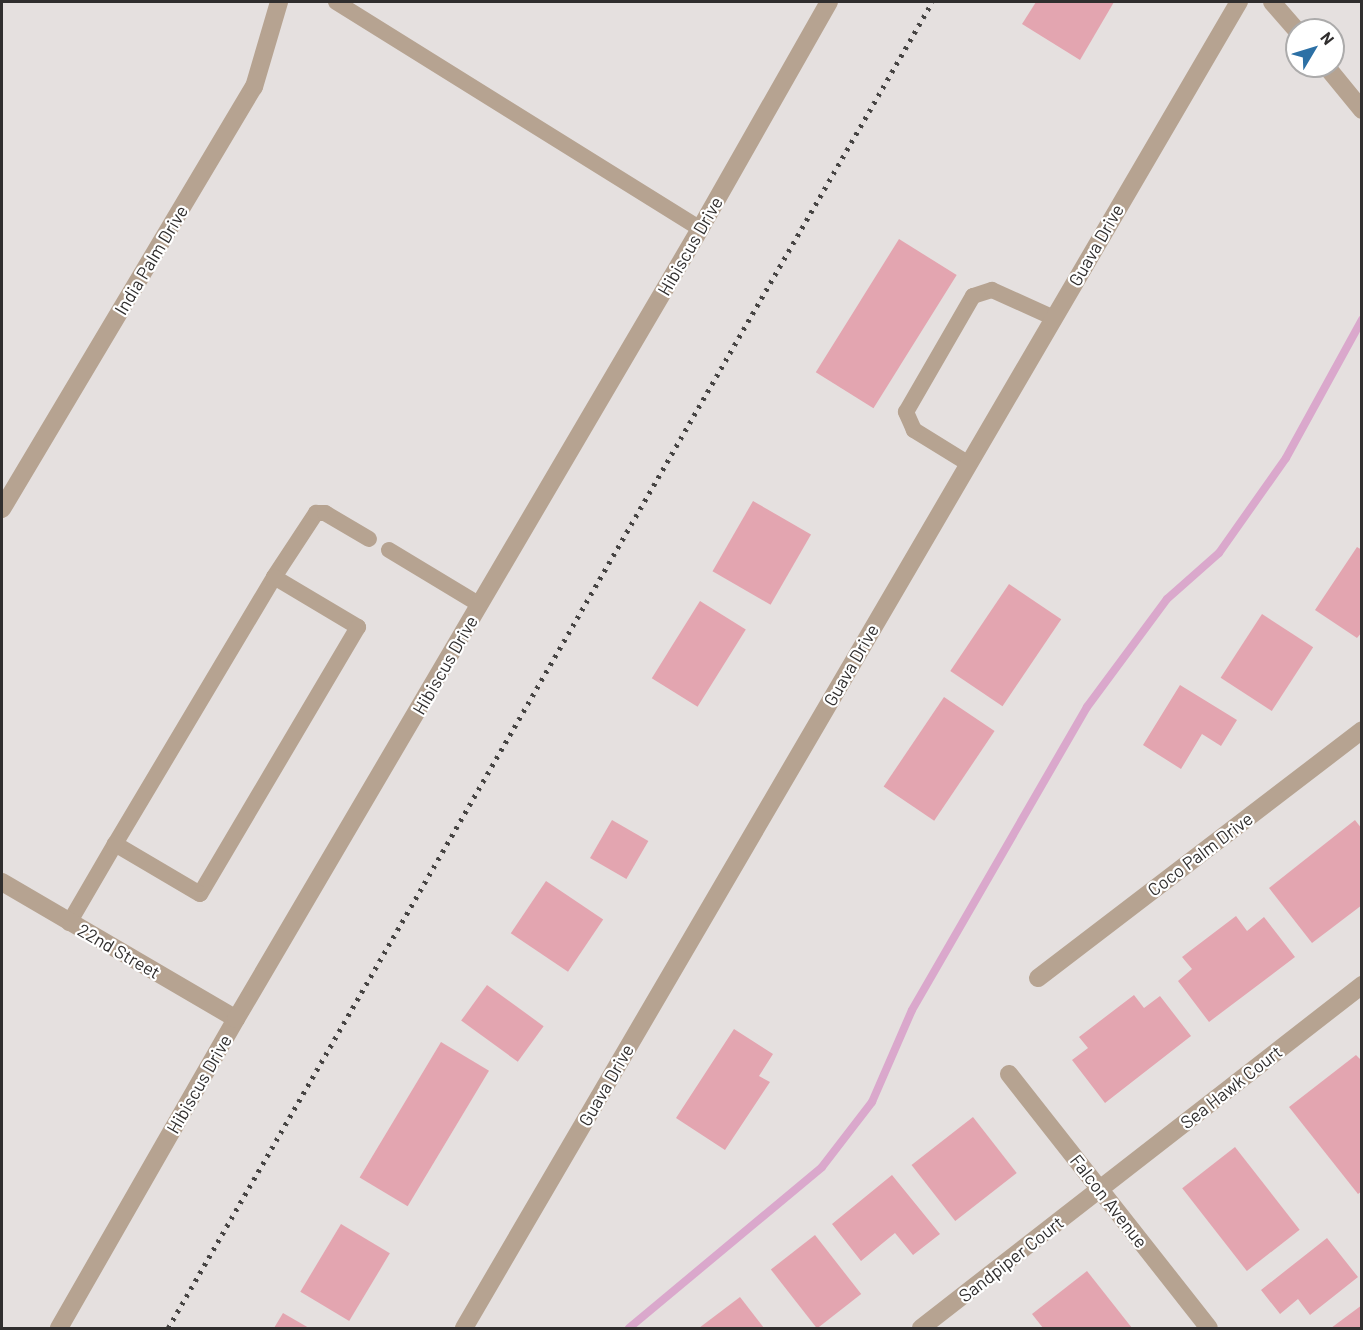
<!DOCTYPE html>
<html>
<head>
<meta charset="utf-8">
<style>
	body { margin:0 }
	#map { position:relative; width:1363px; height:1330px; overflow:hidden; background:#e5e0df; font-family:Barlow,sans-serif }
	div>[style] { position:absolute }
	.stream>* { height:8px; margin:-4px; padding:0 4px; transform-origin:4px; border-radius:4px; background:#daa8cc }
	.building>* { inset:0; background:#e3a5b0; transform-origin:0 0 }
	.lane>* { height:16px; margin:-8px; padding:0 8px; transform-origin:8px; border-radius:8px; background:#b6a391 }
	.street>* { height:18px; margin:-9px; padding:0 9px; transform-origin:9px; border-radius:9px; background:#b6a391 }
	.rail>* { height:4.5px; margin-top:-2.25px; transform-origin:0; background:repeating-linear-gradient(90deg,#464443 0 3px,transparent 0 9px) }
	span { translate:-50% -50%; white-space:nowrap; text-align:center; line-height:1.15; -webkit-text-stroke:4.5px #fff; paint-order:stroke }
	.street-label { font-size:18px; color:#302e2e }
	.frame { position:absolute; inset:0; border:3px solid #302e2e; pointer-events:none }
	.north { position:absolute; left:1285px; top:18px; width:60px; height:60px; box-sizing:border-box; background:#fff; border:2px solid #acabab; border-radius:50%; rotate:52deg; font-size:16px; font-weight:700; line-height:24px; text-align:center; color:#302e2e }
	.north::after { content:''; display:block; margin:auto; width:21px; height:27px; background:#2c70a5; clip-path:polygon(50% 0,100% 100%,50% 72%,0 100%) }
</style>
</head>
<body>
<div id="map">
	<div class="stream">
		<div style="left:629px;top:1328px;width:251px;rotate:-39.8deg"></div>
		<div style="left:822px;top:1167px;width:82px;rotate:-52.4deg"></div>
		<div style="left:872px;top:1102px;width:100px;rotate:-66.5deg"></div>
		<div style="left:912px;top:1010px;width:350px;rotate:-60deg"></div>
		<div style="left:1087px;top:707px;width:134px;rotate:-53.5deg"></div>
		<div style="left:1167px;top:599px;width:69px;rotate:-41.5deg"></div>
		<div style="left:1219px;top:553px;width:116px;rotate:-54.8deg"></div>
		<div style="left:1286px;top:458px;width:158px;rotate:-61.2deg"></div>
	</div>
	<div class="building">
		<div style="clip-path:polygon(1036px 2px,1114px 2px,1080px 60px,1022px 24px)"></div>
		<div style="left:899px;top:239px;width:68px;height:157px;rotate:32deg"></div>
		<div style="left:753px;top:501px;width:67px;height:81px;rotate:30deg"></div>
		<div style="clip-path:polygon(1357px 547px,1362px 550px,1362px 632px,1357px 638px,1315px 610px)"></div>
		<div style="left:1009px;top:584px;width:63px;height:105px;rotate:34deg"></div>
		<div style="left:700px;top:601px;width:54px;height:91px;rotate:32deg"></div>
		<div style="left:1262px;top:614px;width:61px;height:76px;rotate:33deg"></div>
		<div style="clip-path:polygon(1180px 685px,1237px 720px,1221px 746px,1202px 734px,1181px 769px,1143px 745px)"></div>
		<div style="left:944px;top:697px;width:61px;height:108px;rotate:34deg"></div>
		<div style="left:612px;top:820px;width:42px;height:44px;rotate:30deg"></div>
		<div style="clip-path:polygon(1355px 820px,1362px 829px,1362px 905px,1312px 943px,1269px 888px)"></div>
		<div style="left:546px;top:881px;width:69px;height:63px;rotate:34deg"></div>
		<div style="clip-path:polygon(1236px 916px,1247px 931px,1264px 917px,1295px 957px,1209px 1022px,1178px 981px,1192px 969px,1182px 957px)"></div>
		<div style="left:487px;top:985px;width:70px;height:44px;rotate:36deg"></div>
		<div style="clip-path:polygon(1134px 995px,1144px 1008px,1160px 996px,1191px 1036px,1105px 1103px,1072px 1060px,1088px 1048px,1079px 1037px)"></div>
		<div style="clip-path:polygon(734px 1029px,773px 1054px,759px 1076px,770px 1082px,725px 1150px,676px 1118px)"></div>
		<div style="left:441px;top:1042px;width:56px;height:158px;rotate:31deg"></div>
		<div style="clip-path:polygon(1356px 1055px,1362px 1061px,1362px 1191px,1358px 1194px,1289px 1107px)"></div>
		<div style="left:973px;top:1117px;width:71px;height:78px;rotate:52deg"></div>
		<div style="left:1235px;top:1147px;width:105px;height:67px;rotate:52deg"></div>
		<div style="clip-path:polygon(892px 1175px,940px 1234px,913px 1255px,895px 1233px,861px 1261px,832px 1224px)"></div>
		<div style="left:341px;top:1224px;width:57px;height:79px;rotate:31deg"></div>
		<div style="left:815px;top:1235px;width:75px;height:56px;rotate:52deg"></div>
		<div style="clip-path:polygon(1327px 1238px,1358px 1277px,1310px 1315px,1298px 1299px,1280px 1314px,1261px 1290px)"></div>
		<div style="clip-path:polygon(1087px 1271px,1132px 1328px,1043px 1328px,1032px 1314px)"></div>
		<div style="clip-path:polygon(740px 1297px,764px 1328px,699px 1328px)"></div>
		<div style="clip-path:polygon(1362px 1305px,1362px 1328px,1331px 1328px)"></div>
		<div style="clip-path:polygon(283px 1313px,309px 1328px,274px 1328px)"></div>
	</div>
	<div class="lane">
		<div style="left:336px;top:2px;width:429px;rotate:31.9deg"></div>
		<div style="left:969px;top:464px;width:65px;rotate:-148.3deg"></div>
		<div style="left:914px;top:430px;width:20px;rotate:-114deg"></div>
		<div style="left:906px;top:412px;width:134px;rotate:-60deg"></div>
		<div style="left:973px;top:296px;width:20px;rotate:-18deg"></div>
		<div style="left:992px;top:290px;width:68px;rotate:24.3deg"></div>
		<div style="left:389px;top:550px;width:106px;rotate:31.1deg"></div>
		<div style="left:274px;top:577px;width:77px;rotate:-56.7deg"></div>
		<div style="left:316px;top:513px;width:9px"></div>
		<div style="left:325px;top:513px;width:51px;rotate:30.6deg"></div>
		<div style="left:69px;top:923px;width:91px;rotate:-59.8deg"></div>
		<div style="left:115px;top:844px;width:311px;rotate:-59.2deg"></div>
		<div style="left:274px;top:577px;width:98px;rotate:30.8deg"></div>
		<div style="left:358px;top:627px;width:310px;rotate:120.6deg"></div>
		<div style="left:200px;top:894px;width:99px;rotate:-149.5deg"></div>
	</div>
	<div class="street">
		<div style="left:1272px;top:2px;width:38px;rotate:49deg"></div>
		<div style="left:1326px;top:66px;width:57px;rotate:50.7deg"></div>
		<div style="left:2px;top:509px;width:492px;rotate:-59.2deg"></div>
		<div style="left:254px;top:87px;width:89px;rotate:-73.6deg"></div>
		<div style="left:2px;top:882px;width:271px;rotate:30.3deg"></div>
		<div style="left:1038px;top:978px;width:408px;rotate:-37.4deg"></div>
		<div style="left:1009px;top:1074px;width:323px;rotate:51.8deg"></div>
		<div style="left:59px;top:1328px;width:356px;rotate:-60.2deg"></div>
		<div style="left:236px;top:1019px;width:916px;rotate:-59.57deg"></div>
		<div style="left:700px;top:229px;width:261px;rotate:-60.4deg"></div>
		<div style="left:464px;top:1328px;width:1536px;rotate:-59.7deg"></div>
		<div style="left:921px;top:1328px;width:559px;rotate:-37.87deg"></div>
	</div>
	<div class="rail">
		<div style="left:168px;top:1328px;width:1530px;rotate:-60.05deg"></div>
	</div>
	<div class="street-label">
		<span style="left:1096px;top:245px;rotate:-60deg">Guava Drive</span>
		<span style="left:690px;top:246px;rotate:-60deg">Hibiscus Drive</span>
		<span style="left:151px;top:260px;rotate:-59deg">India Palm Drive</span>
		<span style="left:445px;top:665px;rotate:-60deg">Hibiscus Drive</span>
		<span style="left:851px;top:665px;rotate:-60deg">Guava Drive</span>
		<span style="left:1200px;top:854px;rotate:-37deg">Coco Palm Drive</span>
		<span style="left:119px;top:951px;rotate:30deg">22nd Street</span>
		<span style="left:199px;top:1084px;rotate:-60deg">Hibiscus Drive</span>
		<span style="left:606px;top:1085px;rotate:-60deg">Guava Drive</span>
		<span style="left:1231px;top:1087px;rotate:-38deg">Sea Hawk Court</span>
		<span style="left:1109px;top:1201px;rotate:52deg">Falcon Avenue</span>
		<span style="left:1011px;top:1259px;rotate:-38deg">Sandpiper Court</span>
	</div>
	<div class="frame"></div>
	<div class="north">N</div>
</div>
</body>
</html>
